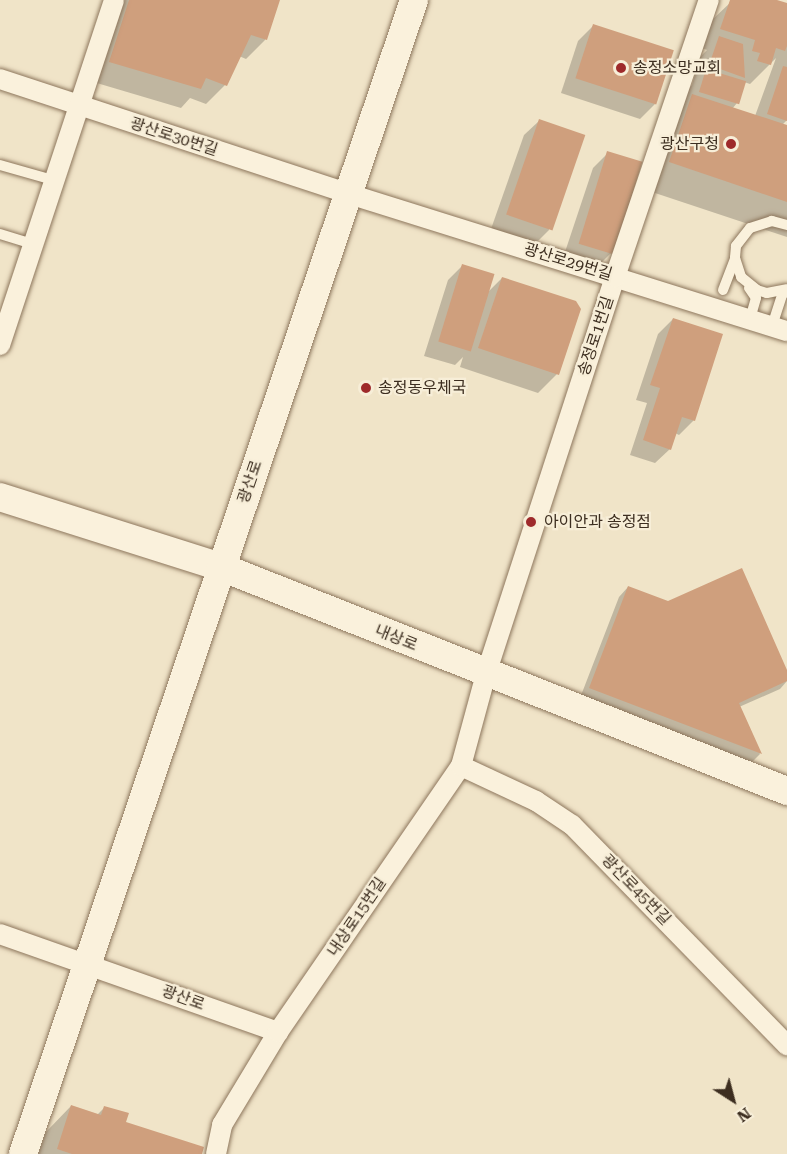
<!DOCTYPE html>
<html>
<head>
<meta charset="utf-8">
<style>
	body { margin:0 }
	#map { position:relative; width:787px; height:1154px; overflow:hidden; background:#f0e4c8; font-family:"Roboto Serif","Noto Sans KR",serif }
	div>[style] { position:absolute }
	.shadow>* { inset:0; background:#0003 }
	.building>* { inset:0; background:#cf9f7d; transform-origin:0 0 }
	.roads { filter:drop-shadow(0 0 2px #8d765c) drop-shadow(0 0 2px #8d765c) }
	.lane>* { height:10px; margin:-5px; padding:0 5px; transform-origin:5px; border-radius:5px; background:#faf1dc }
	.street>* { height:20px; margin:-10px; padding:0 10px; transform-origin:10px; border-radius:10px; background:#faf1dc }
	.secondary>* { height:28px; margin:-14px; padding:0 14px; transform-origin:14px; border-radius:14px; background:#faf1dc }
	.dots>* { width:16px; height:16px; translate:-50% -50%; box-sizing:border-box; border:3px solid #f7eed8; border-radius:50% }
	span { translate:-50% -50%; white-space:nowrap; text-align:center; line-height:1.15; -webkit-text-stroke:4.5px #f7eed8; paint-order:stroke }
	.poi-label { font-size:16px; color:#3d2e20 }
	.left { translate:0 -50%; text-align:left }
	.right { translate:-100% -50%; text-align:right }
	.street-label { font-size:16px; color:#3d2e20 }
	.north { position:absolute; left:703px; top:1070px; width:60px; height:60px; -webkit-text-stroke:4px #f7eed8; paint-order:stroke; rotate:144deg; font-size:16px; font-weight:700; line-height:24px; text-align:center; color:#3d2e20 }
	.north::after { content:''; display:block; margin:auto; width:21px; height:27px; background:#3d2e20; clip-path:polygon(50% 0,100% 100%,50% 72%,0 100%) }
</style>
</head>
<body>
<div id="map">
	<div class="shadow">
		<div style="clip-path:polygon(117px 0,278px 0,265px 40px,246px 59px,239px 56px,225px 85px,206px 104px,190px 98px,181px 108px,90px 81px)"></div>
		<div style="clip-path:polygon(evenodd,733px 0,772px 0,787px 5px,787px 120px,782px 125px,787px 126px,787px 237px,643px 189px,687px 90px,692px 85px,700px 57px,707px 50px,702px 48px,711px 21px,733px 0,776px 58px,755px 116px,732px 109px,737px 103px,744px 82px,750px 84px,776px 58px)"></div>
		<div style="clip-path:polygon(593px 26px,655px 104px,640px 119px,561px 93px,578px 41px)"></div>
		<div style="clip-path:polygon(539px 121px,549px 230px,535px 244px,491px 229px,524px 135px)"></div>
		<div style="clip-path:polygon(608px 153px,611px 253px,596px 268px,563px 258px,593px 168px)"></div>
		<div style="clip-path:polygon(462px 266px,488px 292px,502px 278px,557px 374px,538px 393px,460px 367px,463px 357px,455px 365px,424px 356px,448px 280px)"></div>
		<div style="clip-path:polygon(673px 319px,694px 420px,679px 435px,675px 433px,670px 449px,655px 463px,630px 455px,647px 403px,636px 400px,658px 334px)"></div>
		<div style="clip-path:polygon(628px 587px,787px 674px,787px 681px,780px 689px,739px 707px,760px 754px,751px 763px,580px 698px,619px 597px)"></div>
		<div style="clip-path:polygon(71px 1106px,97px 1115px,105px 1107px,124px 1123px,200px 1154px,38px 1154px,45px 1133px)"></div>
	</div>
	<div class="building">
		<div style="clip-path:polygon(129px 0,280px 0,267px 40px,251px 35px,227px 86px,206px 78px,201px 89px,109px 62px)"></div>
		<div style="clip-path:polygon(777px 0,787px 3px,787px 46px,785px 51px,776px 48px,771px 65px,757px 61px,760px 53px,752px 51px,755px 40px,720px 29px,730px 0)"></div>
		<div style="left:593px;top:24px;width:85px;height:57px;rotate:18deg"></div>
		<div style="clip-path:polygon(719px 36px,743px 44px,745px 78px,709px 65px)"></div>
		<div style="clip-path:polygon(783px 66px,787px 67px,787px 121px,767px 114px)"></div>
		<div style="left:706px;top:69px;width:42px;height:24px;rotate:17deg"></div>
		<div style="clip-path:polygon(692px 94px,787px 125px,787px 202px,669px 162px)"></div>
		<div style="left:539px;top:119px;width:49px;height:101px;rotate:19deg"></div>
		<div style="left:607px;top:151px;width:37px;height:97px;rotate:17deg"></div>
		<div style="left:462px;top:264px;width:34px;height:81px;rotate:17deg"></div>
		<div style="clip-path:polygon(502px 277px,576px 301px,581px 309px,559px 375px,478px 348px)"></div>
		<div style="clip-path:polygon(673px 318px,723px 334px,695px 421px,682px 417px,671px 450px,643px 440px,660px 388px,650px 385px)"></div>
		<div style="clip-path:polygon(742px 568px,787px 670px,787px 681px,739px 703px,762px 754px,589px 688px,628px 586px,668px 601px)"></div>
		<div style="clip-path:polygon(71px 1105px,101px 1115px,104px 1106px,129px 1113px,126px 1122px,204px 1147px,202px 1154px,72px 1154px,57px 1149px)"></div>
	</div>
	<div class="roads">
		<div class="lane">
			<div style="left:0;top:165px;width:55px;rotate:15.8deg"></div>
			<div style="left:787px;top:225px;width:16px;rotate:-165deg"></div>
			<div style="left:772px;top:221px;width:23px;rotate:162deg"></div>
			<div style="left:750px;top:228px;width:23px;rotate:128deg"></div>
			<div style="left:736px;top:246px;width:12px;rotate:95deg"></div>
			<div style="left:735px;top:258px;width:20px;rotate:72deg"></div>
			<div style="left:741px;top:277px;width:21px;rotate:39deg"></div>
			<div style="left:757px;top:290px;width:10px;rotate:17deg"></div>
			<div style="left:767px;top:293px;width:20px;rotate:-11deg"></div>
			<div style="left:0;top:234px;width:34px;rotate:17deg"></div>
			<div style="left:749px;top:288px;width:12px;rotate:55deg"></div>
			<div style="left:756px;top:298px;width:22px;rotate:106deg"></div>
			<div style="left:723px;top:290px;width:34px;rotate:-69deg"></div>
			<div style="left:772px;top:326px;width:33px;rotate:-72deg"></div>
			<div style="left:782px;top:295px;width:7px;rotate:-45deg"></div>
		</div>
		<div class="street">
			<div style="left:0;top:79px;width:367px;rotate:18.2deg"></div>
			<div style="left:349px;top:194px;width:459px;rotate:17.4deg"></div>
			<div style="left:0;top:345px;width:363px;rotate:-71.7deg"></div>
			<div style="left:461px;top:766px;width:83px;rotate:25deg"></div>
			<div style="left:536px;top:801px;width:43px;rotate:33.7deg"></div>
			<div style="left:572px;top:825px;width:308px;rotate:45.7deg"></div>
			<div style="left:0;top:934px;width:295px;rotate:19.4deg"></div>
			<div style="left:216px;top:1154px;width:30px;rotate:-78deg"></div>
			<div style="left:222px;top:1125px;width:109px;rotate:-58.9deg"></div>
			<div style="left:278px;top:1032px;width:323px;rotate:-55.5deg"></div>
			<div style="left:461px;top:766px;width:95px;rotate:-74.8deg"></div>
			<div style="left:486px;top:674px;width:417px;rotate:-72deg"></div>
			<div style="left:615px;top:277px;width:293px;rotate:-71.3deg"></div>
		</div>
		<div class="secondary">
			<div style="left:0;top:497px;width:232px;rotate:17.6deg"></div>
			<div style="left:221px;top:567px;width:609px;rotate:21.59deg"></div>
			<div style="left:23px;top:1154px;width:1218px;rotate:-71.28deg"></div>
		</div>
	</div>
	<div class="dots">
		<div style="left:621px;top:68px;background:#9e2a2b"></div>
		<div style="left:731px;top:144px;background:#9e2a2b"></div>
		<div style="left:366px;top:388px;background:#9e2a2b"></div>
		<div style="left:531px;top:522px;background:#9e2a2b"></div>
	</div>
	<div class="poi-label">
		<span class="left" style="left:633px;top:68px">송정소망교회</span>
		<span class="right" style="left:719px;top:144px">광산구청</span>
		<span class="left" style="left:378px;top:388px">송정동우체국</span>
		<span class="left" style="left:544px;top:522px">아이안과 송정점</span>
	</div>
	<div class="street-label">
		<span style="left:174px;top:137px;rotate:18deg">광산로30번길</span>
		<span style="left:568px;top:262px;rotate:17deg">광산로29번길</span>
		<span style="left:596px;top:336px;rotate:-72deg">송정로1번길</span>
		<span style="left:250px;top:482px;rotate:-71deg">광산로</span>
		<span style="left:396px;top:638px;rotate:22deg">내상로</span>
		<span style="left:636px;top:890px;rotate:46deg">광산로45번길</span>
		<span style="left:357px;top:917px;rotate:-56deg">내상로15번길</span>
		<span style="left:183px;top:998px;rotate:20deg">광산로</span>
	</div>
	<div class="north">N</div>
</div>
</body>
</html>
